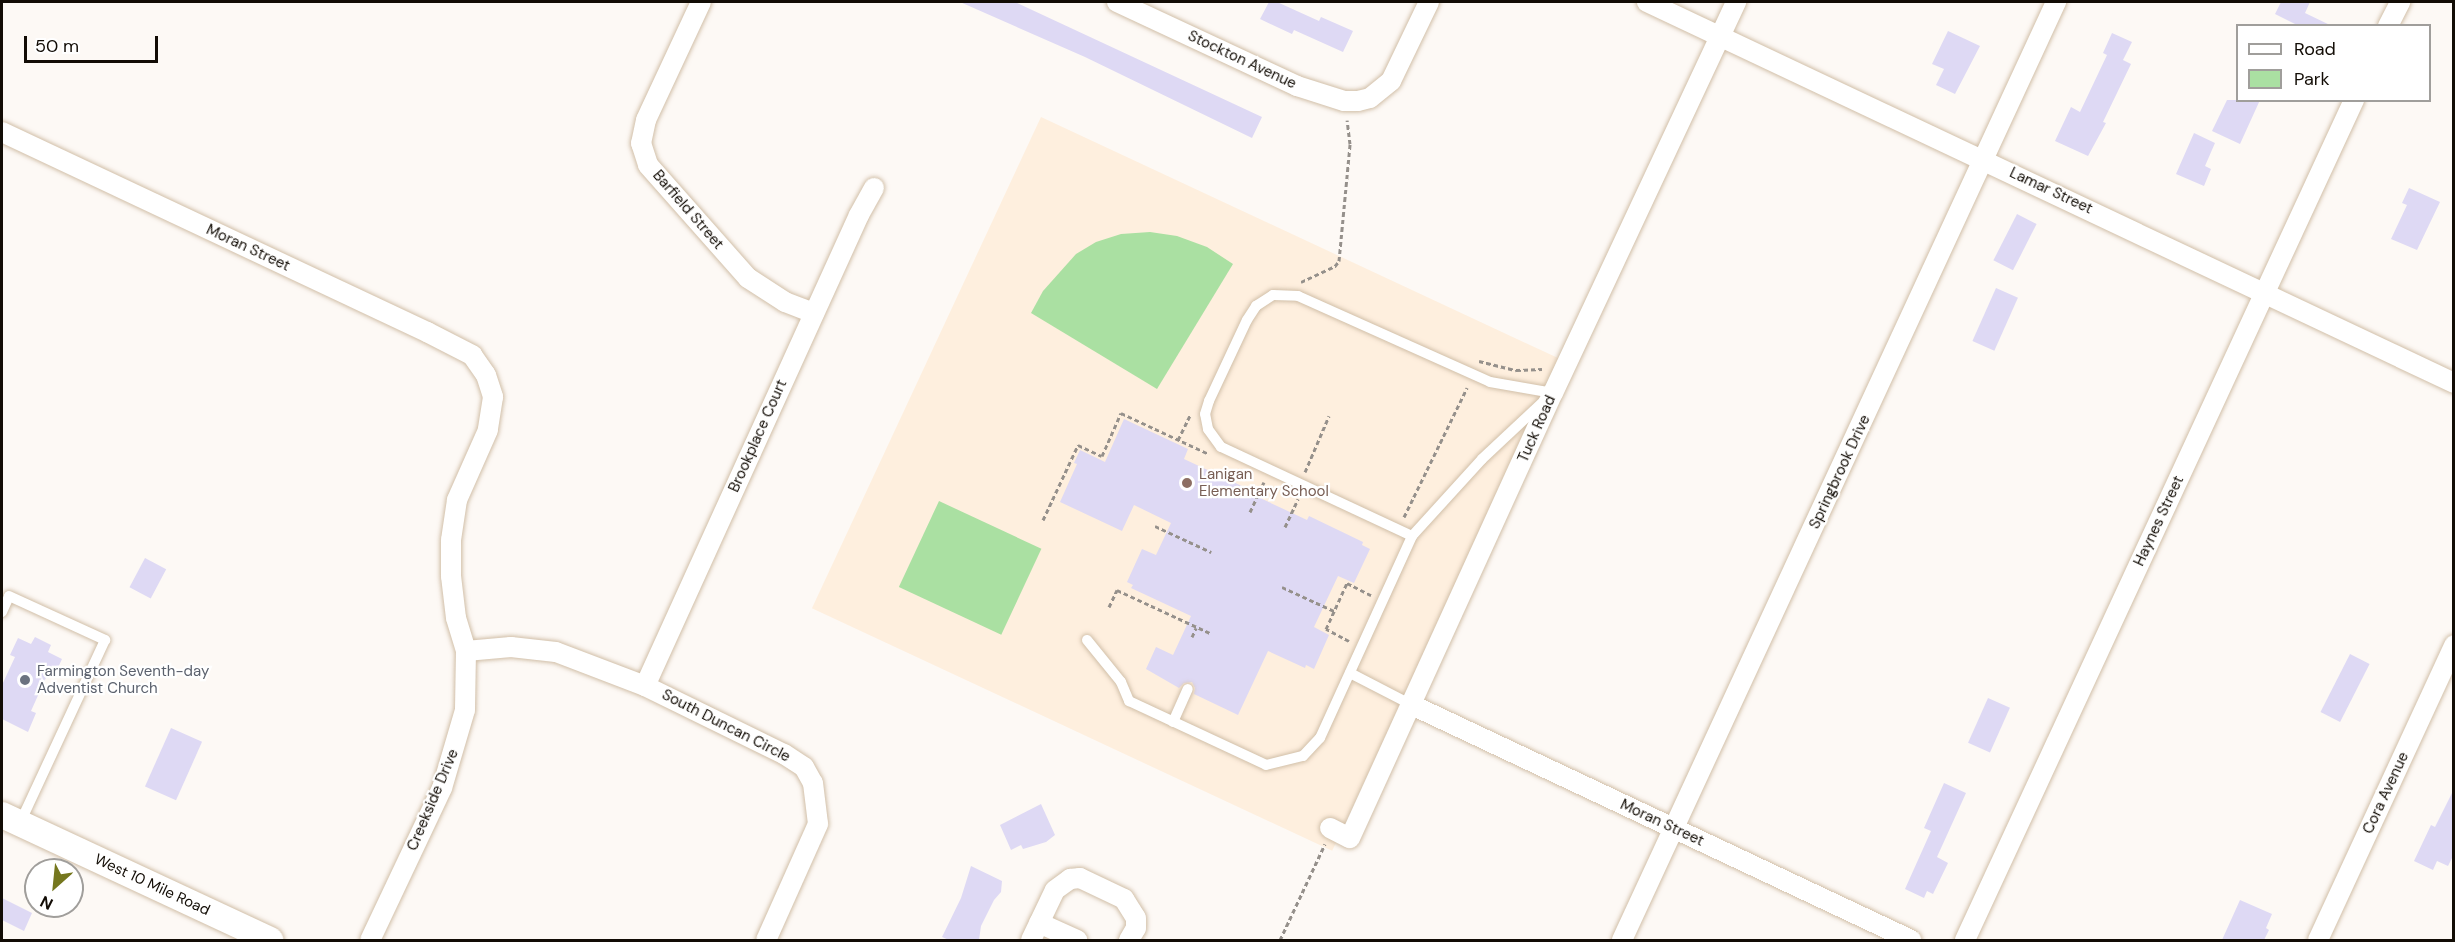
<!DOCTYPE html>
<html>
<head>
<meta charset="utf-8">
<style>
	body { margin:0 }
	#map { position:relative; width:2455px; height:942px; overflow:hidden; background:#fdf9f5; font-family:"DM Sans",sans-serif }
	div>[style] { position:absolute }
	.built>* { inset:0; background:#feefde; transform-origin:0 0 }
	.green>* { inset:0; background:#aae0a2; transform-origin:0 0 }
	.building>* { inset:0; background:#ded9f4; transform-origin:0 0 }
	.path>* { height:3px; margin-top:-1.5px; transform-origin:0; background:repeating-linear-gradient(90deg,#95908b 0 4.5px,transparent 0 7.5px) }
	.roads { filter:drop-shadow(0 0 2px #d1bfa8) drop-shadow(0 0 2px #d1bfa8) }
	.service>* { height:10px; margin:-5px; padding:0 5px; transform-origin:5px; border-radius:5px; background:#fff }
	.minor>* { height:20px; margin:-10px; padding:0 10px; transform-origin:10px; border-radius:10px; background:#fff }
	.tertiary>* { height:26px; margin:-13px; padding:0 13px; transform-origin:13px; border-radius:13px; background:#fff }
	.dots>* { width:16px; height:16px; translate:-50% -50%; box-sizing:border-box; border:3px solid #fff; border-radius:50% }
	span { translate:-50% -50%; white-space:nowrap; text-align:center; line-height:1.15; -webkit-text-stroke:4.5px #fff; paint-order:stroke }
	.street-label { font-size:15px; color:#120c05 }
	.education-label { font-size:15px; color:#785e54 }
	.left { translate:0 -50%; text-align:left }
	.worship-label { font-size:15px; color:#5b616d }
	.frame { position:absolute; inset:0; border:3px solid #120c05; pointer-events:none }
	.legend { position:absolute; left:2236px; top:24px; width:195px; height:78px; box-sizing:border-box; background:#fff; border:2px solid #a09e9b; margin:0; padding:8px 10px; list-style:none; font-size:18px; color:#120c05 }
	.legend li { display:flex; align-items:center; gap:12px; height:30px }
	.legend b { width:30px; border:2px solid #a09e9b }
	.north { position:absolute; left:24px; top:858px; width:60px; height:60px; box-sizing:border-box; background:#fff; border:2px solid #a09e9b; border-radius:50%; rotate:207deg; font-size:16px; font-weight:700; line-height:24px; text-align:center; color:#120c05 }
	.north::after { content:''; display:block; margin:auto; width:21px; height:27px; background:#75771e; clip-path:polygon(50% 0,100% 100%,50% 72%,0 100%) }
	.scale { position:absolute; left:24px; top:36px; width:134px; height:27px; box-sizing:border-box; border:3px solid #120c05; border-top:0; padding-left:8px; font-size:18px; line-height:21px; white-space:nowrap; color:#120c05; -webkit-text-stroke:4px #fff; paint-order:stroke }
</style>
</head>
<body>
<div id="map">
	<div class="built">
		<div style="left:1041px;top:117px;width:574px;height:542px;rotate:25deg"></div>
	</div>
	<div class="green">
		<div style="clip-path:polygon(1150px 232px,1177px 236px,1207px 247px,1233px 264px,1157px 389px,1031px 313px,1043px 291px,1076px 254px,1096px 242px,1121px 234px)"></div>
		<div style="left:939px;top:501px;width:113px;height:95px;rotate:25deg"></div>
	</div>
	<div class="building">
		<div style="clip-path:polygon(960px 2px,1015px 2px,1262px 117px,1252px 138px,1085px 57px)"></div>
		<div style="clip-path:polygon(1269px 2px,1277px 2px,1319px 21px,1321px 17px,1353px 31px,1343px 52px,1294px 30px,1292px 34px,1260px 19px)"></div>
		<div style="clip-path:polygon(2281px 2px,2310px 2px,2305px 13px,2332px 26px,2299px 26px,2275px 14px)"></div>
		<div style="clip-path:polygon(1948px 31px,1980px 46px,1955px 94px,1936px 85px,1944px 69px,1932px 64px)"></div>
		<div style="clip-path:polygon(2112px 33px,2132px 42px,2123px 60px,2131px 64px,2103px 122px,2106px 123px,2088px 156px,2055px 141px,2071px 107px,2080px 112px,2107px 55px,2103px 53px)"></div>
		<div style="clip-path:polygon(2227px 100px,2260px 100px,2240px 144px,2212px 131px)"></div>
		<div style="clip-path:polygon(2194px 133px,2215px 143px,2205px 166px,2211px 169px,2204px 186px,2176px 174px)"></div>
		<div style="clip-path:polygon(2409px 188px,2440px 202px,2417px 250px,2391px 239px,2407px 205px,2402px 203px)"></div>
		<div style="left:2017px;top:214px;width:22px;height:52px;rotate:27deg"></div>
		<div style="left:1996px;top:288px;width:24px;height:58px;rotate:24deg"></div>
		<div style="clip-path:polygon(1124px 419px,1188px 449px,1184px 459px,1244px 487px,1243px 490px,1307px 520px,1309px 516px,1363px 542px,1362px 545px,1370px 549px,1354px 583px,1338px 576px,1314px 627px,1329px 635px,1314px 669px,1306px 665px,1305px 668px,1268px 651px,1238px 715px,1194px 694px,1195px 688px,1192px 682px,1184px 683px,1179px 688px,1146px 669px,1156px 647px,1173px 655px,1191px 616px,1131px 588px,1133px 585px,1127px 582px,1142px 549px,1156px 555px,1171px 523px,1134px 505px,1122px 531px,1060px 502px,1077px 464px,1074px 463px,1080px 450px,1105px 462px)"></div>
		<div style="left:145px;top:558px;width:24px;height:33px;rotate:28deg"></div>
		<div style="clip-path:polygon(35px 637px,51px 645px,48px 652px,62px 659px,55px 674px,49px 671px,31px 711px,36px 713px,28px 732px,2px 719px,2px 685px,15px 657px,10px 655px,18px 638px,31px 644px)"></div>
		<div style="left:2350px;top:654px;width:22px;height:65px;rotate:27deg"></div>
		<div style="left:1988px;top:698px;width:24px;height:49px;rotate:24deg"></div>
		<div style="left:171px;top:728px;width:34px;height:64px;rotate:24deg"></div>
		<div style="clip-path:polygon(1944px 783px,1966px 793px,1937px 857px,1948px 863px,1933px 894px,1927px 891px,1924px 898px,1905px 889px,1931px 831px,1924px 828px)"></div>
		<div style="clip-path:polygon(2454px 789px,2454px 854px,2448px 866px,2437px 861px,2433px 870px,2414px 861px,2431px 825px,2435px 827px)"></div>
		<div style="clip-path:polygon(1041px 804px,1055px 835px,1046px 842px,1023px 849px,1021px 845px,1011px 850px,1000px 825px)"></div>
		<div style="clip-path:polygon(971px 866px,1002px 881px,1001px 892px,994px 900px,981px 926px,979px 940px,949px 940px,942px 937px,961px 898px)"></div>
		<div style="clip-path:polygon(2px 898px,32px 913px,24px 931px,2px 920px)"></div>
		<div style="clip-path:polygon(2240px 900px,2272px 914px,2266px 928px,2269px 930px,2264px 940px,2222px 940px)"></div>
	</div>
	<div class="path">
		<div style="left:1301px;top:282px;width:38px;rotate:-25deg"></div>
		<div style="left:1335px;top:266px;width:6px;rotate:-51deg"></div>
		<div style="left:1339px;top:261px;width:118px;rotate:-84.6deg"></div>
		<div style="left:1350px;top:144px;width:24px;rotate:-97deg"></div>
		<div style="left:1479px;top:361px;width:38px;rotate:14deg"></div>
		<div style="left:1516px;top:370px;width:26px;rotate:-2deg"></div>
		<div style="left:1178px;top:440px;width:28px;rotate:-64deg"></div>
		<div style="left:1305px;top:472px;width:61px;rotate:-66.8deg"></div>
		<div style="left:1250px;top:512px;width:33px;rotate:-65deg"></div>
		<div style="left:1404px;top:517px;width:144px;rotate:-64deg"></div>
		<div style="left:1043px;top:520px;width:83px;rotate:-65deg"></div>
		<div style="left:1078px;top:445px;width:26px;rotate:25deg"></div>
		<div style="left:1102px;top:456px;width:47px;rotate:-66.2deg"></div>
		<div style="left:1121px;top:413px;width:97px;rotate:25deg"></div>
		<div style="left:1155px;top:526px;width:62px;rotate:24.9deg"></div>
		<div style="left:1285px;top:527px;width:31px;rotate:-65deg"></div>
		<div style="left:1282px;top:587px;width:57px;rotate:24.8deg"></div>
		<div style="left:1109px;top:607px;width:19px;rotate:-65deg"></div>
		<div style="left:1117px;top:590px;width:102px;rotate:24.8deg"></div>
		<div style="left:1192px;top:637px;width:10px;rotate:-66deg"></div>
		<div style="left:1349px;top:641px;width:26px;rotate:-152deg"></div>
		<div style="left:1326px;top:629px;width:51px;rotate:-65.5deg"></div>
		<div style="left:1347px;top:583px;width:27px;rotate:27deg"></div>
		<div style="left:1280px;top:940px;width:106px;rotate:-64.9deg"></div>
	</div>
	<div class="roads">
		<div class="service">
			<div style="left:1412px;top:536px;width:211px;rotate:-155deg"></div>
			<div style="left:1221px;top:447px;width:22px;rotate:-126deg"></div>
			<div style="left:1208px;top:429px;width:15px;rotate:-101deg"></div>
			<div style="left:1205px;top:414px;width:14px;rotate:-73deg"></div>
			<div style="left:1209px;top:401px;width:89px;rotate:-64.9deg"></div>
			<div style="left:1247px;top:320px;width:17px;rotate:-57deg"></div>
			<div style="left:1256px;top:306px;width:20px;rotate:-33deg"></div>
			<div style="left:1273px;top:295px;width:25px;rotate:2deg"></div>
			<div style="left:1298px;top:296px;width:210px;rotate:24.1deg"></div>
			<div style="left:1490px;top:382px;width:64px;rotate:9.9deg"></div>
			<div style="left:2px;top:612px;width:17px;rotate:-66deg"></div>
			<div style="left:9px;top:596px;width:106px;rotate:24.6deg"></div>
			<div style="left:105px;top:640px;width:202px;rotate:114.9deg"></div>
			<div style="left:1087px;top:640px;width:54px;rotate:51deg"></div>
			<div style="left:1121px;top:682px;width:21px;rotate:67deg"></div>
			<div style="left:1129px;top:701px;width:151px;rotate:25deg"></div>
			<div style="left:1266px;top:765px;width:38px;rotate:-14deg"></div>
			<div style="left:1303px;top:756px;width:25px;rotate:-47deg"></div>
			<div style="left:1320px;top:738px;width:222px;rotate:-65.5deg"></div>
			<div style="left:1412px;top:536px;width:104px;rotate:-47.7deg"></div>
			<div style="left:1482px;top:459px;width:85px;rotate:-43.1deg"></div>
			<div style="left:1350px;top:673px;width:70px;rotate:27.3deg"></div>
			<div style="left:1173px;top:722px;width:36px;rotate:-66deg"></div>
		</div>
		<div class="minor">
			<div style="left:701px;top:2px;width:130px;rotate:115deg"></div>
			<div style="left:646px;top:120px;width:24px;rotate:102deg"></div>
			<div style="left:641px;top:143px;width:23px;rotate:72deg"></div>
			<div style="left:648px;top:165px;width:151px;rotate:48.5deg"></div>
			<div style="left:748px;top:278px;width:44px;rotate:33deg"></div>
			<div style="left:785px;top:302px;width:31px;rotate:21deg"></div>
			<div style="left:1117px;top:2px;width:199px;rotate:25deg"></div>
			<div style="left:1297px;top:86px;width:49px;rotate:17.7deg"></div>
			<div style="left:1344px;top:101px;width:14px"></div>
			<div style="left:1358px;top:101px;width:12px;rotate:-14deg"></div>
			<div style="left:1370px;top:98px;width:27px;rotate:-39deg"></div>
			<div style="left:1391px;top:81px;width:88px;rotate:-64.3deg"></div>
			<div style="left:1647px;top:2px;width:892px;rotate:25.27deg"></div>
			<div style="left:2388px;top:26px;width:27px;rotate:-63deg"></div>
			<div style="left:2px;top:132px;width:470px;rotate:25.2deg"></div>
			<div style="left:427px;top:332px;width:51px;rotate:27.1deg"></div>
			<div style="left:472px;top:355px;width:24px;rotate:55deg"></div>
			<div style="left:486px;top:375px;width:23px;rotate:72deg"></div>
			<div style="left:493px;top:397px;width:33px;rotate:99deg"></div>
			<div style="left:488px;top:430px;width:77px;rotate:113.9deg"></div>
			<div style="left:457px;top:500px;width:40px;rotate:98.5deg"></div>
			<div style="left:451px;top:540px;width:36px;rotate:90deg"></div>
			<div style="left:451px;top:576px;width:42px;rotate:83.2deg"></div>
			<div style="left:456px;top:618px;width:34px;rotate:73deg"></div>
			<div style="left:466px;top:651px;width:59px;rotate:91deg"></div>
			<div style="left:465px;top:710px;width:81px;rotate:106.4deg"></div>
			<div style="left:442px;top:788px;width:168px;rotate:115.3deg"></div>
			<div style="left:466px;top:651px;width:45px;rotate:-5.1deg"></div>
			<div style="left:511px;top:647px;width:45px;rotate:6.3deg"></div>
			<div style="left:556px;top:652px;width:95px;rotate:20.9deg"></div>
			<div style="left:645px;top:686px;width:155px;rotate:26.1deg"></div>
			<div style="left:784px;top:754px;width:24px;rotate:33deg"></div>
			<div style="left:804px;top:767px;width:18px;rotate:61deg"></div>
			<div style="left:813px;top:783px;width:41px;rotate:83deg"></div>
			<div style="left:818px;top:824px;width:127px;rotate:114.1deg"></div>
			<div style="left:645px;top:686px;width:517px;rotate:-65.57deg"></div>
			<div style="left:859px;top:215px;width:31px;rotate:-61deg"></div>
			<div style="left:1412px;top:705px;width:552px;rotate:25.22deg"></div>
			<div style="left:1330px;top:828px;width:22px;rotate:27deg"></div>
			<div style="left:1350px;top:838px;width:489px;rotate:-65.5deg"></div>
			<div style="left:1553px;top:393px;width:432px;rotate:-64.9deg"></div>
			<div style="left:1039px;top:923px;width:42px;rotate:24.1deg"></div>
			<div style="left:1031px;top:940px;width:55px;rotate:-64.4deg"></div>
			<div style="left:1055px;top:890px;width:19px;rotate:-36deg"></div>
			<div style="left:1070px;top:879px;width:10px;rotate:-6deg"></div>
			<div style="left:1080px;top:878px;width:49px;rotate:25.5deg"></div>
			<div style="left:1124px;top:899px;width:22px;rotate:58deg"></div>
			<div style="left:1136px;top:918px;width:10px;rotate:90deg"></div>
			<div style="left:1136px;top:928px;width:14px;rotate:120deg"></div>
			<div style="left:1622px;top:940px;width:1034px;rotate:-65.17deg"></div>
			<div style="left:1965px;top:940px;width:926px;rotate:-65.15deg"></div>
			<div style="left:2318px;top:940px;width:325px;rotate:-65.2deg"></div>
		</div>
		<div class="tertiary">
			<div style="left:2px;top:815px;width:296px;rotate:25deg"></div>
		</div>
	</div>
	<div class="dots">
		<div style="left:1187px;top:483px;background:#8d6e63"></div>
		<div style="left:25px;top:680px;background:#6b7280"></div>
	</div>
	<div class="street-label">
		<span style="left:1242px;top:60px;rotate:25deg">Stockton Avenue</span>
		<span style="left:2051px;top:191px;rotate:25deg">Lamar Street</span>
		<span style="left:688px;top:210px;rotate:49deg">Barfield Street</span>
		<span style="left:248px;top:248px;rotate:25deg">Moran Street</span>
		<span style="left:1537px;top:429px;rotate:-66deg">Tuck Road</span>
		<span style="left:758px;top:436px;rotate:-66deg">Brookplace Court</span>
		<span style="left:1840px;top:472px;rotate:-65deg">Springbrook Drive</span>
		<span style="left:2159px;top:521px;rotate:-65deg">Haynes Street</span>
		<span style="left:726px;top:726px;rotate:27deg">South Duncan Circle</span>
		<span style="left:2386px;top:793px;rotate:-65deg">Cora Avenue</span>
		<span style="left:433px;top:800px;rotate:-67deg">Creekside Drive</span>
		<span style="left:1662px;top:823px;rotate:25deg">Moran Street</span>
		<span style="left:152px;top:885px;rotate:25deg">West 10 Mile Road</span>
	</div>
	<div class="education-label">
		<span class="left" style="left:1199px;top:483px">Lanigan<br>Elementary School</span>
	</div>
	<div class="worship-label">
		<span class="left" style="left:37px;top:680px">Farmington Seventh-day<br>Adventist Church</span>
	</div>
	<div class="frame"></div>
	<ul class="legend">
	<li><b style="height:8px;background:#fff"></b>Road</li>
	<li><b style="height:16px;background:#aae0a2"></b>Park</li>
	</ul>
	<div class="north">N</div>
	<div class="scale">50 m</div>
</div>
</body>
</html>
